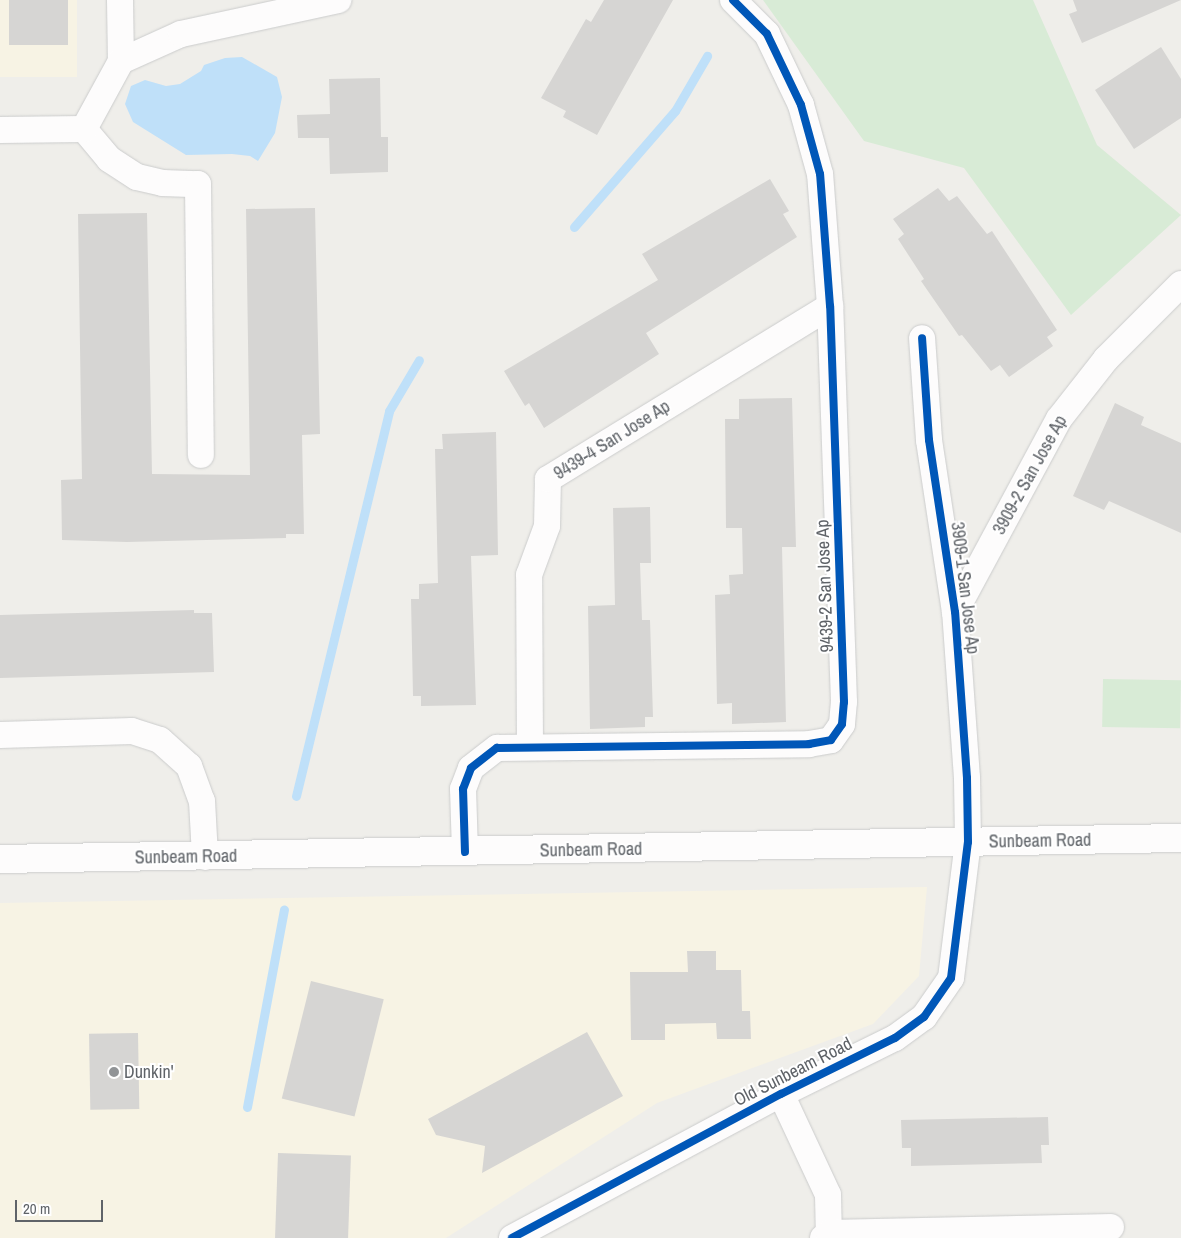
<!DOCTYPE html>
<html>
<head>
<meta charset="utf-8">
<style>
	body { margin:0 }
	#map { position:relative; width:1181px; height:1238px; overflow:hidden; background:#efeeea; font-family:"Archivo Narrow",sans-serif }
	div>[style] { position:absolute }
	.commercial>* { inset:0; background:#f7f3e4; transform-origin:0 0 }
	.green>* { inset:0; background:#d8ebd6; transform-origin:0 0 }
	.water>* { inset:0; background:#bfe0f9 }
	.stream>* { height:9px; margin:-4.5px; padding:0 4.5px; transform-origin:4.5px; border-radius:4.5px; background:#bfe0f9 }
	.building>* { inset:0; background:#d6d5d3; transform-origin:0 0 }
	.roads { filter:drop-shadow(0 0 1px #cbcccc) drop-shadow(0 0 1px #cbcccc) }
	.minor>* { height:26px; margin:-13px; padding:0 13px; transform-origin:13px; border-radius:13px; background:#fdfcfc }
	.tertiary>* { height:28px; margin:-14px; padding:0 14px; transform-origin:14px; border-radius:14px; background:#fdfcfc }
	.cycleway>* { height:8px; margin:-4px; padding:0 4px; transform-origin:4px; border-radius:4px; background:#0057b8 }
	.dots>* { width:14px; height:14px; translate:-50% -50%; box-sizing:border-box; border:2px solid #fff; border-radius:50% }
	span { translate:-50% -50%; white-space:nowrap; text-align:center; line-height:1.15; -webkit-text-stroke:4px #fff; paint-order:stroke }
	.street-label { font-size:18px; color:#5f6368 }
	.poi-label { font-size:18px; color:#5f6368 }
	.left { translate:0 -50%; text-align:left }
	.scale { position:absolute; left:15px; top:1200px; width:88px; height:22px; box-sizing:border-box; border:2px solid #5f6368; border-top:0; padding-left:6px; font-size:15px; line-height:18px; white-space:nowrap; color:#5f6368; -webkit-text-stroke:4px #fff; paint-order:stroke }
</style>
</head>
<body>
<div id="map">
	<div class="commercial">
		<div style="left:0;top:0;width:77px;height:77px"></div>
		<div style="clip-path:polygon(927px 887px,919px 976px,873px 1024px,657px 1103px,446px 1238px,0 1238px,0 903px)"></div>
	</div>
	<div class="green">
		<div style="clip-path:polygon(763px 0,1033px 0,1097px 145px,1181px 215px,1071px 315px,964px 168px,864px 141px)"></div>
		<div style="left:1103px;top:679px;width:78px;height:48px;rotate:1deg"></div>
	</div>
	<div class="water">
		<div style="clip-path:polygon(242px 57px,277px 77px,282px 97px,275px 133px,258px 161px,250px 156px,232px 154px,186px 155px,133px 122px,125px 104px,131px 86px,145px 80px,166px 86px,180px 84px,201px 71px,204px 65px,225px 58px)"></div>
	</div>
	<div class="stream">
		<div style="left:574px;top:227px;width:154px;rotate:-49deg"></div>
		<div style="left:675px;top:111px;width:64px;rotate:-59.8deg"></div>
		<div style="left:296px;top:796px;width:396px;rotate:-76.4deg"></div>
		<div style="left:389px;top:411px;width:59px;rotate:-59.5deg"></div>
		<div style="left:247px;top:1107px;width:201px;rotate:-79.4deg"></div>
	</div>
	<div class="building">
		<div style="left:9px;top:0;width:59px;height:45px"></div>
		<div style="clip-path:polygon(604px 0,673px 0,597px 135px,563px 117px,566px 111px,541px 98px,586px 19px,591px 22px)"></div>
		<div style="clip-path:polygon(1073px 0,1181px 0,1082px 43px,1069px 14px,1077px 11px)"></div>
		<div style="clip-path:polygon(1161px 47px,1181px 79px,1181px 118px,1134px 149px,1095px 90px)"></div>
		<div style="clip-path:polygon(380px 78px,381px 137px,388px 137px,388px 172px,330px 174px,329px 138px,298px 138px,297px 115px,330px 114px,329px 79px)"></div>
		<div style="clip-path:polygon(770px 179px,789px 211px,783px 214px,797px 237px,646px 333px,659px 354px,544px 428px,529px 403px,525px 406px,504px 371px,658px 280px,642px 254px)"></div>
		<div style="clip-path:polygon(938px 188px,949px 201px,957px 196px,987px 234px,992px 231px,1057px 330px,1047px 337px,1053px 346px,1009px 377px,1000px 365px,991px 371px,962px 335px,959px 336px,921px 281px,924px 279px,898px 239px,904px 234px,893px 219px)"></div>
		<div style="clip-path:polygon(315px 208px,320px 434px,302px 435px,304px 534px,286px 534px,286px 538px,127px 542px,62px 540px,61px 480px,82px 479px,78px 214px,147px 213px,152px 474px,250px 475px,246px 209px)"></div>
		<div style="clip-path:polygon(792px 398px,796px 547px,782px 547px,786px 722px,732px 724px,732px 703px,717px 704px,715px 595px,730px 594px,729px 575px,743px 574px,742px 528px,726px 528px,725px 419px,739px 419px,739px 399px)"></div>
		<div style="clip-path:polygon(1115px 403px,1144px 417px,1141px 425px,1181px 443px,1181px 533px,1109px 501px,1104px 510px,1073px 496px)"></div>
		<div style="clip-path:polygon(496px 432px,498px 555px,471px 556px,476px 705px,421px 706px,421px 696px,413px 696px,411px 599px,419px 599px,419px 584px,438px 583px,435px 449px,443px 449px,442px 434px)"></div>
		<div style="clip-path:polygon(650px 507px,651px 563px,640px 563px,642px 620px,650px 620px,653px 717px,645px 717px,645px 727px,590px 729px,588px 606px,615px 605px,613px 508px)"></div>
		<div style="clip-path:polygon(194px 610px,194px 613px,212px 613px,214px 672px,0 678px,0 615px)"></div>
		<div style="clip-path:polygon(687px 951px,716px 951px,716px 970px,741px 970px,742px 1011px,750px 1011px,751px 1039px,717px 1039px,716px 1023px,665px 1024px,665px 1040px,631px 1040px,630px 972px,688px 972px)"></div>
		<div style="left:311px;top:981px;width:75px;height:121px;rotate:14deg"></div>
		<div style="clip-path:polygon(587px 1032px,623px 1096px,482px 1173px,485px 1146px,436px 1135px,428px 1119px)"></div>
		<div style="left:138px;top:1033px;width:76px;height:49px;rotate:89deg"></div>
		<div style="clip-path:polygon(1048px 1117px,1049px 1145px,1041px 1145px,1042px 1163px,911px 1166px,911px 1148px,902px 1148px,901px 1120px)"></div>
		<div style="left:278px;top:1153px;width:73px;height:85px;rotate:2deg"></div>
	</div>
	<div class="roads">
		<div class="minor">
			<div style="left:120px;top:0;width:61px;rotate:89.1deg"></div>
			<div style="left:84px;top:129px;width:39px;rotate:50deg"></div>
			<div style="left:109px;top:159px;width:33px;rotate:33deg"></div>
			<div style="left:137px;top:177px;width:26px;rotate:13deg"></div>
			<div style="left:162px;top:183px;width:36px;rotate:2deg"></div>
			<div style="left:198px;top:184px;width:271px;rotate:89.4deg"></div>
			<div style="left:0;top:130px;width:84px;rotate:-0.7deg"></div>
			<div style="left:84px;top:129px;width:77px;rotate:-61.4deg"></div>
			<div style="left:121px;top:61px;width:66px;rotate:-24.2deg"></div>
			<div style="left:181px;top:34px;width:161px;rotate:-12.2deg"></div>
			<div style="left:955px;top:612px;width:219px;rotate:-61.7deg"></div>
			<div style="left:1059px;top:419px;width:76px;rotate:-51.9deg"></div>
			<div style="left:1106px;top:359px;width:106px;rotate:-45deg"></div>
			<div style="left:0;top:735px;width:132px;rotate:-1.7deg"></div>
			<div style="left:132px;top:731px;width:29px;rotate:18deg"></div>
			<div style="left:160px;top:740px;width:39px;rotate:42deg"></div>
			<div style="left:189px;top:766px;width:37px;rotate:70deg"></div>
			<div style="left:202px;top:801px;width:56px;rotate:86.9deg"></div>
			<div style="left:530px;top:747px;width:172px;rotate:-90.3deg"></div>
			<div style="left:529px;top:575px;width:52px;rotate:-69.8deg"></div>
			<div style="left:547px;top:526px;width:47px;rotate:-88.8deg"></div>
			<div style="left:548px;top:479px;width:331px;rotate:-31.5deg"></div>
			<div style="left:465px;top:852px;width:63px;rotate:-91.8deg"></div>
			<div style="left:463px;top:789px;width:22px;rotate:-69deg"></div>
			<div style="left:471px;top:768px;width:33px;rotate:-38deg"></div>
			<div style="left:497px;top:748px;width:312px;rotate:-0.7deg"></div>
			<div style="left:809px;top:744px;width:22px;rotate:-10deg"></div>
			<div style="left:831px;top:740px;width:19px;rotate:-55deg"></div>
			<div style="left:842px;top:724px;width:22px;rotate:-85deg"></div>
			<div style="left:844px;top:702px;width:396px;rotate:-92deg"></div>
			<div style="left:830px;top:306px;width:132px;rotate:-94.3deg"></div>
			<div style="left:820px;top:174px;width:72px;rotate:-105.4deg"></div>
			<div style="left:801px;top:105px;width:79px;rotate:-115.6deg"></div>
			<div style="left:767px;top:34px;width:48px;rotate:-135deg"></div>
			<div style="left:781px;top:1094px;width:111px;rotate:65deg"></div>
			<div style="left:828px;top:1195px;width:43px;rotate:88.7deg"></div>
			<div style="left:512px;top:1238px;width:305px;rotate:-28.2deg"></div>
			<div style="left:781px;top:1094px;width:127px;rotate:-26.2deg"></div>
			<div style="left:895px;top:1038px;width:36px;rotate:-36deg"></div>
			<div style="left:924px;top:1017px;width:47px;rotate:-55.3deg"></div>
			<div style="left:951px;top:978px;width:137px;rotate:-82.9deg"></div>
			<div style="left:968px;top:842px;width:64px;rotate:-90.9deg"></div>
			<div style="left:967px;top:778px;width:166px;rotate:-94.1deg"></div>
			<div style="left:955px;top:612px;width:174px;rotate:-98.6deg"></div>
			<div style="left:929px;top:440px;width:102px;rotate:-93.9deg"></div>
			<div style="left:823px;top:1238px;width:8px;rotate:-40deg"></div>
			<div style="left:829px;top:1233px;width:282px;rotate:-1.2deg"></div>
		</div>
		<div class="tertiary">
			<div style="left:0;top:859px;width:1181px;rotate:-1.02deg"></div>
		</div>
	</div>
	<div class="cycleway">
		<div style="left:465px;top:852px;width:63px;rotate:-91.8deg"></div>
		<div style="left:463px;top:789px;width:22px;rotate:-69deg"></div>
		<div style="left:471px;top:768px;width:33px;rotate:-38deg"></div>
		<div style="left:497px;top:748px;width:312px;rotate:-0.7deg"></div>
		<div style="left:809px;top:744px;width:22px;rotate:-10deg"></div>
		<div style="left:831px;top:740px;width:19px;rotate:-55deg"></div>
		<div style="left:842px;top:724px;width:22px;rotate:-85deg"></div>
		<div style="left:844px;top:702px;width:396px;rotate:-92deg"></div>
		<div style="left:830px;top:306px;width:132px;rotate:-94.3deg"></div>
		<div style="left:820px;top:174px;width:72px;rotate:-105.4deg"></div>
		<div style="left:801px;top:105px;width:79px;rotate:-115.6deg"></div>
		<div style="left:767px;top:34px;width:48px;rotate:-135deg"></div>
		<div style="left:512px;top:1238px;width:305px;rotate:-28.2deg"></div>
		<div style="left:781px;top:1094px;width:127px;rotate:-26.2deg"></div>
		<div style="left:895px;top:1038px;width:36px;rotate:-36deg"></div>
		<div style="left:924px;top:1017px;width:47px;rotate:-55.3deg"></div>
		<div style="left:951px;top:978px;width:137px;rotate:-82.9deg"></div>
		<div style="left:968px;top:842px;width:64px;rotate:-90.9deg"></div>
		<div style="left:967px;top:778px;width:166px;rotate:-94.1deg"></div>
		<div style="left:955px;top:612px;width:174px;rotate:-98.6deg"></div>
		<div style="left:929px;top:440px;width:102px;rotate:-93.9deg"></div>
	</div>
	<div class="dots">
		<div style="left:114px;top:1072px;background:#919496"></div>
	</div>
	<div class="street-label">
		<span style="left:612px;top:440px;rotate:-32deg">9439-4 San Jose Ap</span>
		<span style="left:1030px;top:475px;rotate:-61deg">3909-2 San Jose Ap</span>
		<span style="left:825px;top:586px;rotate:-92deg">9439-2 San Jose Ap</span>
		<span style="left:965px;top:588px;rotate:83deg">3909-1 San Jose Ap</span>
		<span style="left:1040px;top:841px;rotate:-1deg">Sunbeam Road</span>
		<span style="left:591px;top:850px;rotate:-1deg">Sunbeam Road</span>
		<span style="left:186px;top:857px;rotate:-1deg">Sunbeam Road</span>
		<span style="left:793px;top:1072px;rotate:-27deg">Old Sunbeam Road</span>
	</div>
	<div class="poi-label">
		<span class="left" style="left:124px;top:1072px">Dunkin'</span>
	</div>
	<div class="scale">20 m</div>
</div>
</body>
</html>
